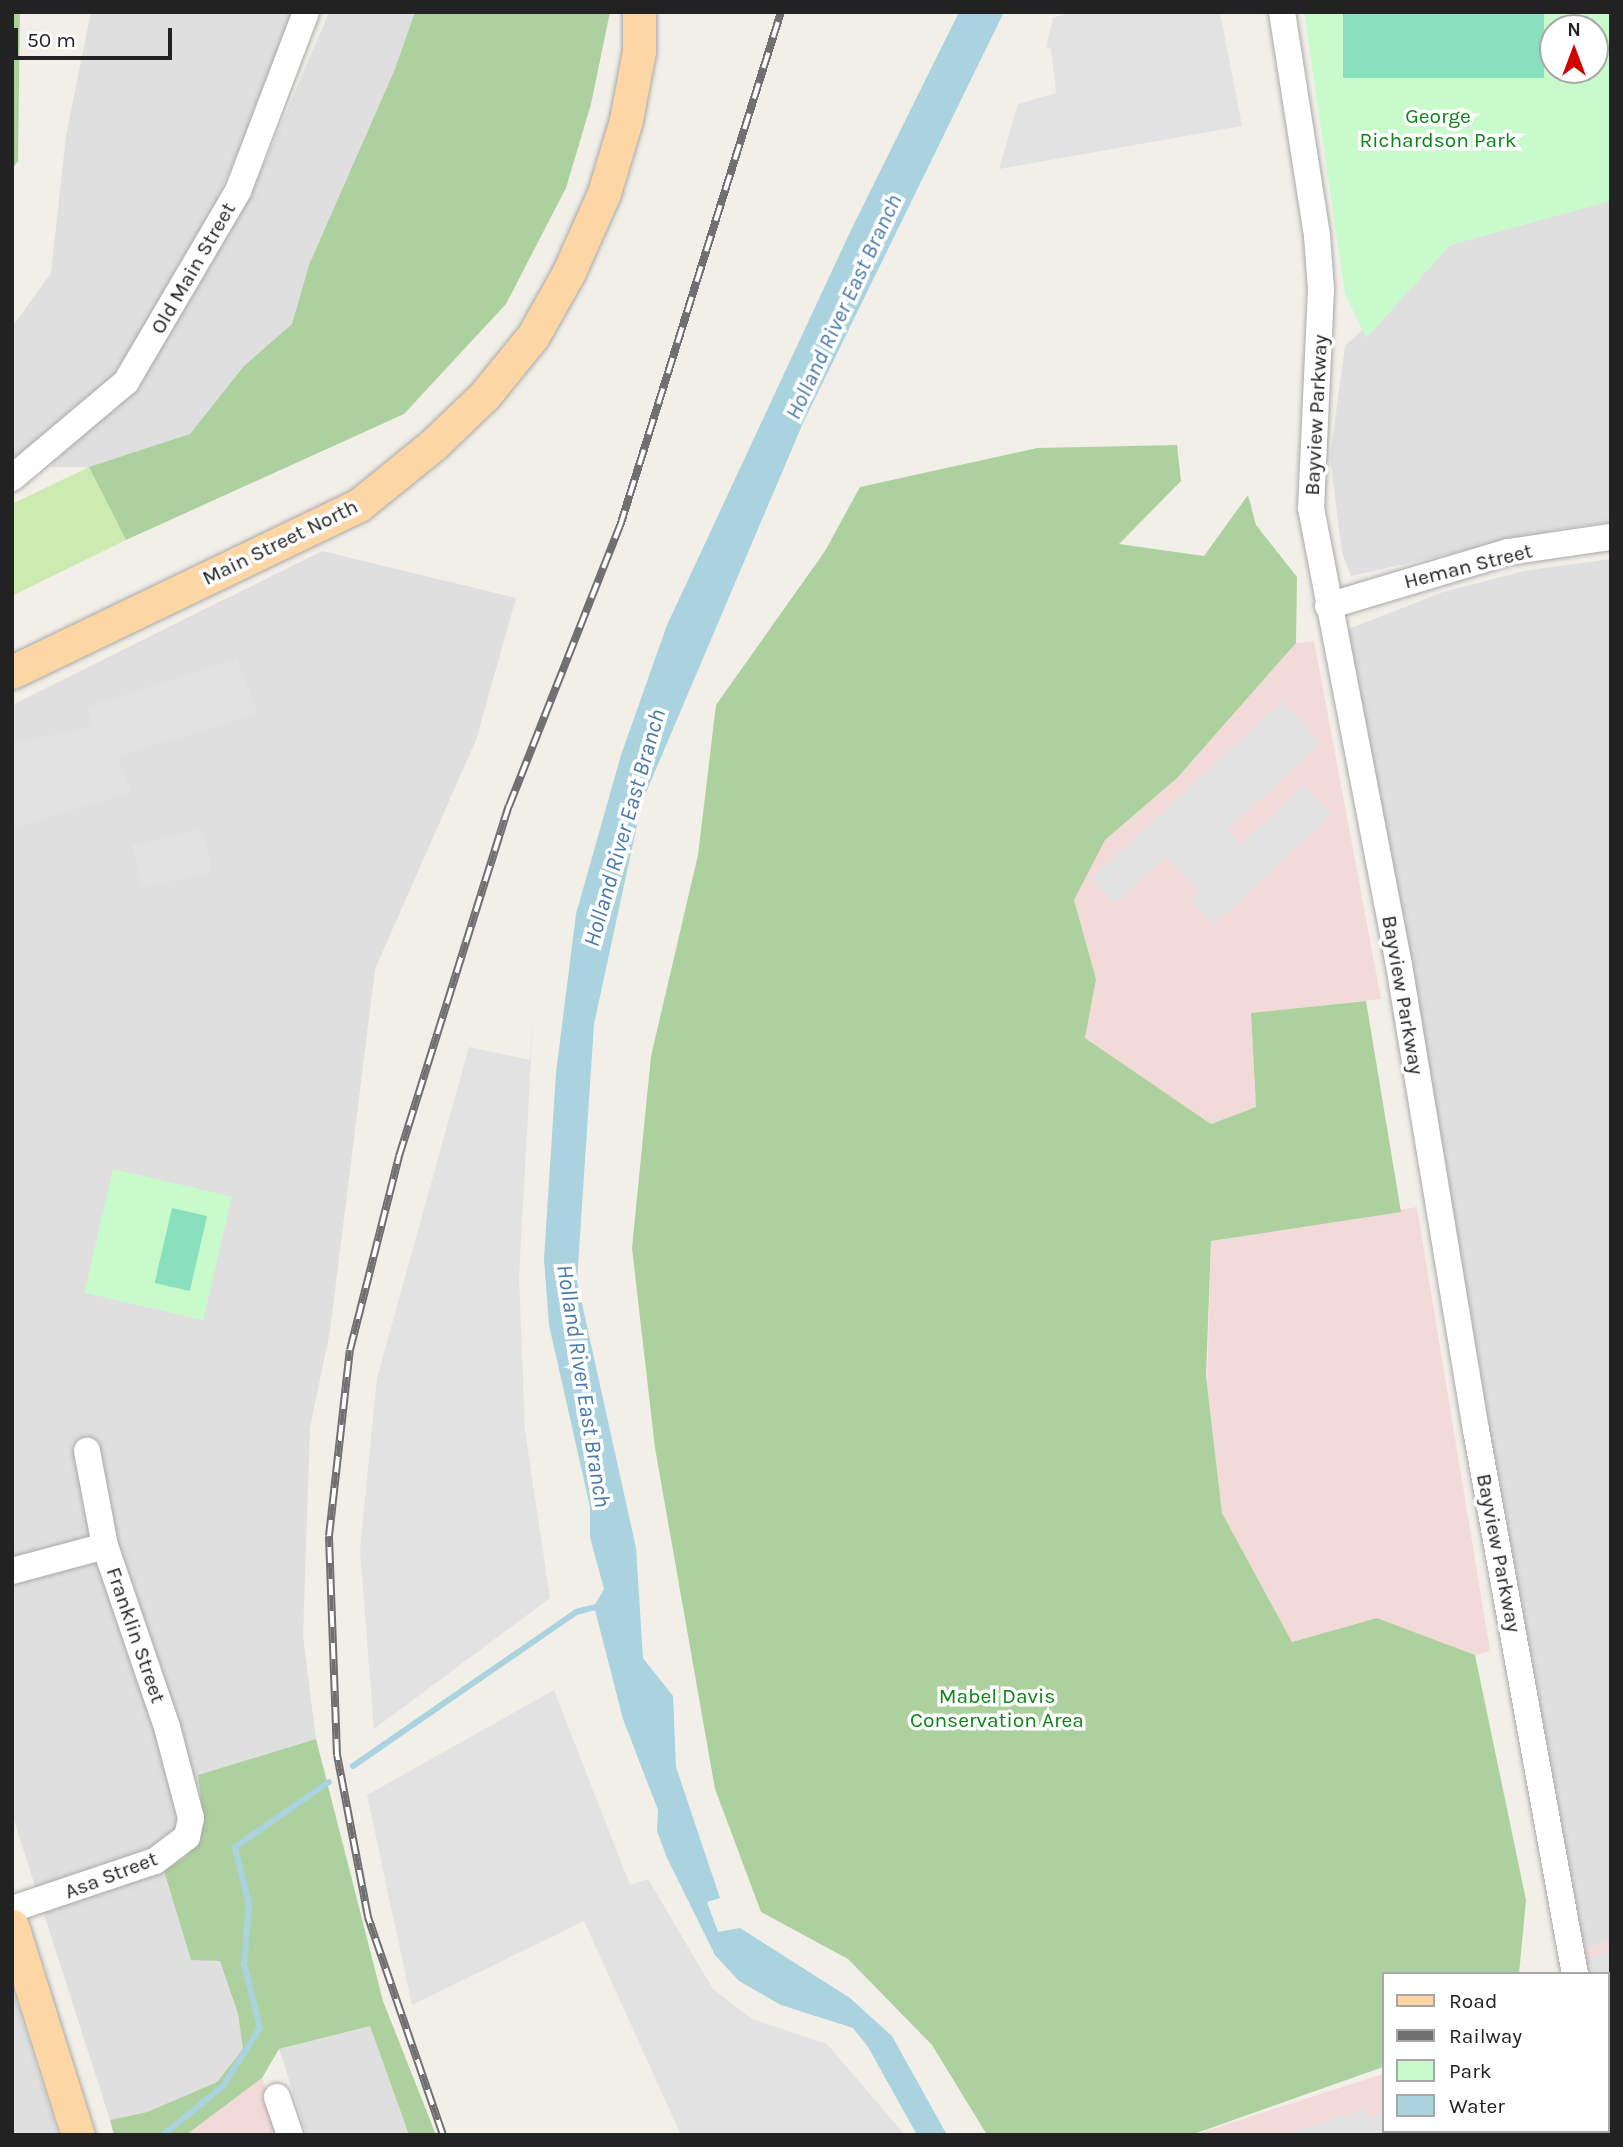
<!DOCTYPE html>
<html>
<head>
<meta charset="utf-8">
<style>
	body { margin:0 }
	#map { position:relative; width:1623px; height:2147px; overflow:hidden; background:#f2efe9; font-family:Karla,sans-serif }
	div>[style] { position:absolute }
	.residential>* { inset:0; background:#e0dfdf }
	.commercial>* { inset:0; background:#f2dad9 }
	.grass>* { inset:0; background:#cdebb0 }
	.forest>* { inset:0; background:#add19e }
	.park>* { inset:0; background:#c8facc; transform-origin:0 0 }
	.pitch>* { inset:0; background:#88e0be; transform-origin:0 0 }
	.parking>* { inset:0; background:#e2e2e2; transform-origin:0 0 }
	.water>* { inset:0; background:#aad3df }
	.stream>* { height:6px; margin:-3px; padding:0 3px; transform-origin:3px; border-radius:3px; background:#aad3df }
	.roads { filter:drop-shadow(0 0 2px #a9a9a9) drop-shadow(0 0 2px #a9a9a9) }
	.minor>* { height:26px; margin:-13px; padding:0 13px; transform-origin:13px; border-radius:13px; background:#fff }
	.major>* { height:33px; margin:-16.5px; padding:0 16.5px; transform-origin:16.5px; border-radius:16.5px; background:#fcd6a4 }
	.rail>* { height:8px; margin-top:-4px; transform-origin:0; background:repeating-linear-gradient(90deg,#fff 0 16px,#707070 0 32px); box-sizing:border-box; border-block:2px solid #707070 }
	span { translate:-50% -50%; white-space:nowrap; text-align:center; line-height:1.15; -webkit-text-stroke:7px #fff; paint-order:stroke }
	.park-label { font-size:21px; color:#0c8416 }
	.street-label { font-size:21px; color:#222 }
	.water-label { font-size:23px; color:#4a7aab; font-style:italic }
	.frame { position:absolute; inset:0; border:14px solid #222; pointer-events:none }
	.legend { position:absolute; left:1382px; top:1972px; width:228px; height:161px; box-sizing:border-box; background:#fff; border:2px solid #a7a7a7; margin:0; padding:9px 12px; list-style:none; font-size:21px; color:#222 }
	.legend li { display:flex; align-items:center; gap:14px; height:35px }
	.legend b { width:35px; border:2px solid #a7a7a7 }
	.north { position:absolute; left:1539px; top:14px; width:70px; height:70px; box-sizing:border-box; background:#fff; border:2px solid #a7a7a7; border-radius:50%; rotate:0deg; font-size:19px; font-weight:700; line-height:28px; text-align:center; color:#222 }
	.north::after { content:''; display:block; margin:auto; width:24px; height:32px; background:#d40000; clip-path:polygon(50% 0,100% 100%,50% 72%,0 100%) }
	.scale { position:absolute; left:14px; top:28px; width:158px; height:32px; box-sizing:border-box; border:4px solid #222; border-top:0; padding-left:9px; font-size:21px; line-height:24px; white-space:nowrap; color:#222; -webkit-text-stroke:5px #fff; paint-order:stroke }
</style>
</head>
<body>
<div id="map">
	<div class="residential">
		<div style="clip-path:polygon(91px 12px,299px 12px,207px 223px,144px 328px,103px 392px,12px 470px,12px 327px,51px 273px,66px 136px)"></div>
		<div style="clip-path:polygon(329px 12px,557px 12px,536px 96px,142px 485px,89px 467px,50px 467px,131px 384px,185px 301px,266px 160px)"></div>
		<div style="clip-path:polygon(1611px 200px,1611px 522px,1560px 529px,1351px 576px,1342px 553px,1330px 457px,1345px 346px,1362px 330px,1367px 337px,1450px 245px)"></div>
		<div style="clip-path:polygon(322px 551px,516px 598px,476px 740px,375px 969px,330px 1331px,310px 1428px,303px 1636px,316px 1739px,198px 1775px,204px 1824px,187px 1856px,164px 1871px,191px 1960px,220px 1960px,238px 2014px,243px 2049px,217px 2082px,147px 2112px,110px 2120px,12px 1814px,12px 705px)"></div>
		<div style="clip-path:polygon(1611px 559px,1611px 1941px,1577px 1951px,1346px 630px,1443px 592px,1529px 570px)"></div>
		<div style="clip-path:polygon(12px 1987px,33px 2054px,58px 2135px,12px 2135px)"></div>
		<div style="clip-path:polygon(370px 2025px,409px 2135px,307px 2135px,279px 2049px)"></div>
	</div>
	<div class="commercial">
		<div style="clip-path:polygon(1314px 641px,1381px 999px,1251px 1013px,1256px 1107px,1211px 1124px,1085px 1038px,1096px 979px,1074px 900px,1105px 840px,1177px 778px,1296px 643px)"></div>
		<div style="clip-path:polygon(1417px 1207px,1490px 1651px,1475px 1655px,1377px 1618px,1292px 1642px,1222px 1513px,1207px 1384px,1211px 1241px)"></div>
		<div style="clip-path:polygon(1611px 1941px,1611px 2102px,1607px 1974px,1582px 1974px,1577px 1951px)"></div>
		<div style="clip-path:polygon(1383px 2074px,1383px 2131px,1573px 2135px,1193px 2135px)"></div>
		<div style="clip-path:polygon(262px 2078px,280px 2135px,186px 2135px)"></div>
	</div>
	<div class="grass">
		<div style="clip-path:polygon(89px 467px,126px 540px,12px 596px,12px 504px)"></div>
	</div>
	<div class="forest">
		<div style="clip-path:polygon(12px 12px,20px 12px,18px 161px,12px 169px)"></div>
		<div style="clip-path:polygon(415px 12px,610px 12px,591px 104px,566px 188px,506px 304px,404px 414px,126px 540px,89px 467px,190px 434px,244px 366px,292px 324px,309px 265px,395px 69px)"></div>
		<div style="clip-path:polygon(1177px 445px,1181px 481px,1119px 544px,1204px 556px,1248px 495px,1256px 525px,1297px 577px,1296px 643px,1177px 778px,1105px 840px,1074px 900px,1096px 979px,1085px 1038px,1211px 1124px,1256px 1107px,1251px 1013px,1366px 1001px,1401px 1212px,1211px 1241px,1206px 1376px,1222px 1513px,1292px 1642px,1377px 1618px,1475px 1655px,1526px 1900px,1519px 1974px,1383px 1974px,1383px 2067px,1191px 2135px,987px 2135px,932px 2045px,848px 1959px,761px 1912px,715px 1789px,655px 1448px,632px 1248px,651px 1056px,698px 855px,716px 705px,825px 551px,860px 487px,1037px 448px)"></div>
		<div style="clip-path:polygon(316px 1739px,383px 2001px,436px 2135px,409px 2135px,370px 2026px,279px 2049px,262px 2078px,186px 2135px,114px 2135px,110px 2120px,147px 2112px,217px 2082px,243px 2049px,238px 2014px,220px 1961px,191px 1960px,164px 1871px,187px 1856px,204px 1824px,198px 1775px)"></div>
	</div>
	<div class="park">
		<div style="clip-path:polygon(evenodd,1304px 12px,1611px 12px,1611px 201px,1450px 245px,1366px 338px,1345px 294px,1304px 12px,1553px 28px,1595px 28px,1595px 70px,1553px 70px,1553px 28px)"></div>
		<div style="left:113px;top:1169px;width:122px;height:127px;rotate:13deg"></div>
	</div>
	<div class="pitch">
		<div style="left:1343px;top:12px;width:201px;height:66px"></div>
		<div style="left:172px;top:1208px;width:36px;height:77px;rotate:13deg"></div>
	</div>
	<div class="parking">
		<div style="clip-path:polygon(1071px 12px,1220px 12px,1242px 126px,999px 169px,1018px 104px,1056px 93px,1051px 49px,1046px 47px,1053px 18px)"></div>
		<div style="clip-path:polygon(237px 658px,258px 714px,118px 756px,131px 792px,12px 829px,12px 744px,92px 726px,87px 707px)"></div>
		<div style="clip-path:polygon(1282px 701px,1321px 743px,1228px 830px,1241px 844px,1304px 785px,1332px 815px,1214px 925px,1190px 899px,1198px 891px,1166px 857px,1115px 904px,1091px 879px)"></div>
		<div style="left:202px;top:829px;width:44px;height:72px;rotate:77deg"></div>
		<div style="clip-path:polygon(534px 1005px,519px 1275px,525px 1431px,550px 1598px,374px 1729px,360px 1550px,377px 1378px,469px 1047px,530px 1060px)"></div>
		<div style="clip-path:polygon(554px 1690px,630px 1885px,648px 1879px,713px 1989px,752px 2019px,827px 2044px,905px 2135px,681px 2135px,584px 1921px,412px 2005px,367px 1795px)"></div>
		<div style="clip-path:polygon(1611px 1951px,1611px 2066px,1607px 1974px,1585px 1974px,1581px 1960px)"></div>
		<div style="clip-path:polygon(1366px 2109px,1369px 2118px,1383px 2113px,1383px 2131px,1469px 2131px,1283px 2135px)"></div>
	</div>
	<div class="water">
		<div style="clip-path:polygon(959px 12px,1004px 12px,803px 423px,642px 802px,594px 1024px,577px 1281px,636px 1548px,643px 1658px,673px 1696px,676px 1767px,720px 1898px,707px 1902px,718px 1932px,740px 1928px,850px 1998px,892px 2036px,947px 2135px,917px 2135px,868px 2047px,853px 2028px,781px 2005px,739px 1981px,715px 1955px,667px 1858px,657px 1831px,658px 1810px,623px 1719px,594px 1606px,604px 1589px,590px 1537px,590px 1507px,549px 1325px,544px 1259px,556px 1073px,576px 914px,621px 755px,667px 625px,851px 230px)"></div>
	</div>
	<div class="stream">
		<div style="left:353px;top:1766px;width:271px;rotate:-34.6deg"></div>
		<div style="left:576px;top:1612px;width:25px;rotate:-14deg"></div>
		<div style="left:163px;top:2135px;width:77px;rotate:-39.2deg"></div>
		<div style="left:223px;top:2086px;width:69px;rotate:-57.5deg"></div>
		<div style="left:260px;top:2028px;width:66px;rotate:-104deg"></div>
		<div style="left:244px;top:1964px;width:59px;rotate:-85.2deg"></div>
		<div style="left:249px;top:1905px;width:60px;rotate:-103.6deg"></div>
		<div style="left:235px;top:1847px;width:114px;rotate:-34.7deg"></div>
	</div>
	<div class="roads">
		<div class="minor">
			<div style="left:1282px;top:12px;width:227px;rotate:81.1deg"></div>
			<div style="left:1317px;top:236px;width:53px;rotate:85.7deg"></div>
			<div style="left:1321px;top:289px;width:219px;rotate:92.6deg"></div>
			<div style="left:1311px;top:508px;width:465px;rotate:79.1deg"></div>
			<div style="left:1399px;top:965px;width:471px;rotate:80.6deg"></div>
			<div style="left:1476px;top:1430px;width:553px;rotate:79.69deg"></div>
			<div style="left:12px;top:478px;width:149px;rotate:-40.1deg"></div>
			<div style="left:126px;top:382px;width:221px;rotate:-59.6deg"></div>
			<div style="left:238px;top:191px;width:191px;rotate:-69.2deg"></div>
			<div style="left:1328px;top:606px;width:188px;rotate:-16.7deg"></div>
			<div style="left:1508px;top:552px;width:104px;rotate:-8.3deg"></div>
			<div style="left:12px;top:1571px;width:96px;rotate:-15deg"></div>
			<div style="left:12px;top:1909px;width:151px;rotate:-18.6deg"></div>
			<div style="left:155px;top:1861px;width:40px;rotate:-37deg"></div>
			<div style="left:187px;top:1837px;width:19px;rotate:-78deg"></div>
			<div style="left:191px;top:1818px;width:94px;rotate:-104.8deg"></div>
			<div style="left:167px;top:1727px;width:191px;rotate:-108.9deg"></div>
			<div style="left:105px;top:1546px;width:97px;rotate:-100.7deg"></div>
			<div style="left:277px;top:2097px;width:40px;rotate:71.1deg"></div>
			<div style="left:1601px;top:2131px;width:4px;rotate:76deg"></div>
		</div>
		<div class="major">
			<div style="left:12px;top:672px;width:385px;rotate:-25.7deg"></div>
			<div style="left:359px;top:505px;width:97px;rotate:-39.1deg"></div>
			<div style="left:434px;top:444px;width:71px;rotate:-43.9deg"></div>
			<div style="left:485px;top:395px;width:76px;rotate:-50.9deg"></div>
			<div style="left:533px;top:336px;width:71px;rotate:-60.6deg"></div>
			<div style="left:568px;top:274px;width:89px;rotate:-66deg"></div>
			<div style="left:604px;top:193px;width:76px;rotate:-73.2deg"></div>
			<div style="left:626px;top:120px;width:70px;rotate:-79.3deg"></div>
			<div style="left:639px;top:51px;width:39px;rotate:-90deg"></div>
			<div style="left:12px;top:1926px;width:219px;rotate:72.5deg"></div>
		</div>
	</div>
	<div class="rail">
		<div style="left:443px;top:2135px;width:231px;rotate:-109deg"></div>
		<div style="left:368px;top:1917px;width:165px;rotate:-100.8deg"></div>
		<div style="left:337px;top:1755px;width:219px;rotate:-92.1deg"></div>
		<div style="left:329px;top:1536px;width:187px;rotate:-83.6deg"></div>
		<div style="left:350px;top:1350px;width:200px;rotate:-75.8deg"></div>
		<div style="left:399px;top:1156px;width:367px;rotate:-72.6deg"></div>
		<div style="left:509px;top:806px;width:301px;rotate:-68.4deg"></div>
		<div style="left:620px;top:526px;width:539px;rotate:-72.61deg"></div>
	</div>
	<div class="park-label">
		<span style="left:1438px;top:128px">George<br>Richardson Park</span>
		<span style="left:997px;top:1708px">Mabel Davis<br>Conservation Area</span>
	</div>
	<div class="street-label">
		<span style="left:193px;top:268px;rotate:-60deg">Old Main Street</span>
		<span style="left:1316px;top:415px;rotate:-87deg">Bayview Parkway</span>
		<span style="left:280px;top:542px;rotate:-26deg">Main Street North</span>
		<span style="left:1468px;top:566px;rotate:-14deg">Heman Street</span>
		<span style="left:1403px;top:995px;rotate:80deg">Bayview Parkway</span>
		<span style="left:1499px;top:1553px;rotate:79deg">Bayview Parkway</span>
		<span style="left:136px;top:1635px;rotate:71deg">Franklin Street</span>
		<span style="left:111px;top:1875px;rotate:-21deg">Asa Street</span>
	</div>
	<div class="water-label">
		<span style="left:844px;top:307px;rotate:-65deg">Holland River East Branch</span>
		<span style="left:625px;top:828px;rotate:-74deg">Holland River East Branch</span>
		<span style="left:583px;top:1386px;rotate:81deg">Holland River East Branch</span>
	</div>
	<div class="frame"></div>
	<ul class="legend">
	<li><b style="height:9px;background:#fcd6a4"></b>Road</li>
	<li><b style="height:9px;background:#707070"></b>Railway</li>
	<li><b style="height:19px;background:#c8facc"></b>Park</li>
	<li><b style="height:19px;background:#aad3df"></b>Water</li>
	</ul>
	<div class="north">N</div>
	<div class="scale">50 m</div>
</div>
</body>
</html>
